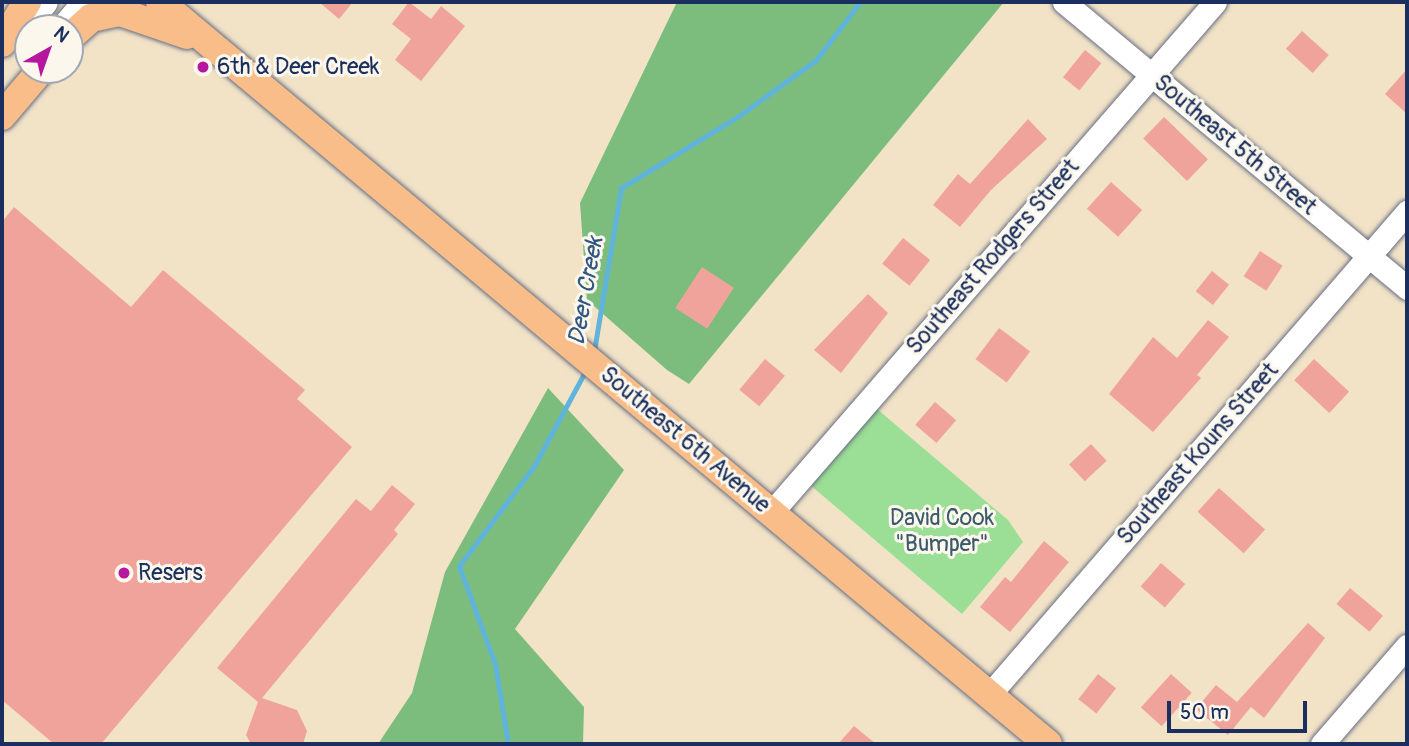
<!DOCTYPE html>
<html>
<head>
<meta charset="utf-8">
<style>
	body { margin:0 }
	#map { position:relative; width:1409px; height:746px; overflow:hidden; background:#f2e3c7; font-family:Pangolin,sans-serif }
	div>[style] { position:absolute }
	.green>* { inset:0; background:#9bde95 }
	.forest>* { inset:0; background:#7cbd7e }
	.stream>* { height:5px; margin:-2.5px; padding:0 2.5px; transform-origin:2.5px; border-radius:2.5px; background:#60b3db }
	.building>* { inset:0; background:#f0a39b; transform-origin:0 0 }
	.roads { filter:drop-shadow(0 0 2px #666e83) drop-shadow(0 0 2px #666e83) }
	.minor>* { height:23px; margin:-11.5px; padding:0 11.5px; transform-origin:11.5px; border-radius:11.5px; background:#fff }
	.major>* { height:28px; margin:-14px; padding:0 14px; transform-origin:14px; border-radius:14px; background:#f8bd89 }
	.dots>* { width:19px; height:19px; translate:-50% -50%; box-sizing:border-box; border:4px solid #fbf7ec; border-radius:50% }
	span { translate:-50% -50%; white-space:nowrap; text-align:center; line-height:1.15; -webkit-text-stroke:6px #fbf7ec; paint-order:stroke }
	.poi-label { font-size:23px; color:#1b2f5e }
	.left { translate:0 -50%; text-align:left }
	.street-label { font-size:23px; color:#1b2f5e }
	.park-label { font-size:23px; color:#3b5b6c }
	.water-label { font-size:24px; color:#305784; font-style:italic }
	.frame { position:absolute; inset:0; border:4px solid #1b2f5e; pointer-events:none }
	.north { position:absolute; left:14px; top:14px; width:70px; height:70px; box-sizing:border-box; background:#fbf7ec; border:2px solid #a1a7b3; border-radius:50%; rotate:40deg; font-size:19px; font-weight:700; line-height:28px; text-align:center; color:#1b2f5e }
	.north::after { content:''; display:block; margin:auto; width:24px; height:32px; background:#b5179e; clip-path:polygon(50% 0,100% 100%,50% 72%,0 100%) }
	.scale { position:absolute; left:1167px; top:701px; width:140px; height:32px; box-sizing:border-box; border:4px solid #1b2f5e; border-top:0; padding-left:9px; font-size:21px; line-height:24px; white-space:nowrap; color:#1b2f5e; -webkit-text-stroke:5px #fbf7ec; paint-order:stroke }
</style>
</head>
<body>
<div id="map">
	<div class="green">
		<div style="clip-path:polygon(877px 409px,1008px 520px,1023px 542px,962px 614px,809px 484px)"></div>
	</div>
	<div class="forest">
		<div style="clip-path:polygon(677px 2px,1004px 2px,689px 384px,667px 370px,587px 300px,580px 203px)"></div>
		<div style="clip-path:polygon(548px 388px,624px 470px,515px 629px,584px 707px,583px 744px,378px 744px,412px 693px,445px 572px)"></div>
	</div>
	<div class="stream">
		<div style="left:594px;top:351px;width:165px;rotate:-80.6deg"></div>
		<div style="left:621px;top:188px;width:140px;rotate:-31.5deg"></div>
		<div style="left:740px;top:115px;width:94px;rotate:-35.9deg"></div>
		<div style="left:816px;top:60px;width:73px;rotate:-52.8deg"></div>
		<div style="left:508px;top:744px;width:81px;rotate:-99.2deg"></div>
		<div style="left:495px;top:664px;width:104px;rotate:-110.2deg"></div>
		<div style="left:459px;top:566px;width:125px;rotate:-53.1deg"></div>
		<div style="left:534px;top:466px;width:109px;rotate:-61.6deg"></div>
	</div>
	<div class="building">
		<div style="clip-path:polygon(319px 2px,353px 2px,339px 19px)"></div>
		<div style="clip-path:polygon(409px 2px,431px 19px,441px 6px,465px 26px,421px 81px,395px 60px,411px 39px,392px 24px)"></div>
		<div style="left:1302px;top:31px;width:36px;height:24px;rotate:42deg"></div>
		<div style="left:1085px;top:50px;width:21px;height:35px;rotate:39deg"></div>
		<div style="clip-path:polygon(1407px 69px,1407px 114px,1385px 94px)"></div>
		<div style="left:1164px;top:117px;width:61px;height:30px;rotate:44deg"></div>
		<div style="clip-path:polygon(1028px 119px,1047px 139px,991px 190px,960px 227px,933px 205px,958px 174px,970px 184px)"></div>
		<div style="left:1111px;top:182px;width:42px;height:36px;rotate:42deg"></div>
		<div style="clip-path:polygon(14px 207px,131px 307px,163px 270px,305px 390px,297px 399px,352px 447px,101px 744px,54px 744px,2px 700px,2px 222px)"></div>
		<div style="left:903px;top:238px;width:35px;height:33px;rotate:39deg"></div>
		<div style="left:1260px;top:251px;width:27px;height:30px;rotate:33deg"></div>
		<div style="left:702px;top:267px;width:38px;height:49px;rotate:33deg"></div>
		<div style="left:1212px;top:271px;width:22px;height:26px;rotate:39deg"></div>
		<div style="clip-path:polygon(868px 294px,888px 313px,841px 373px,814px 350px)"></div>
		<div style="clip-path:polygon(1208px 320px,1229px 337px,1197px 375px,1201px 378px,1153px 432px,1109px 394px,1153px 337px,1177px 358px)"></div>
		<div style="left:999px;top:328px;width:39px;height:39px;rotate:37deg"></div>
		<div style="left:765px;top:359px;width:26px;height:40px;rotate:40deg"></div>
		<div style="left:1314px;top:359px;width:48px;height:29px;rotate:43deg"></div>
		<div style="left:935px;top:402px;width:28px;height:30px;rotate:41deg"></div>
		<div style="left:1091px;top:444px;width:23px;height:30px;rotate:47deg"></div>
		<div style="clip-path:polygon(392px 485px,415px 504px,394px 530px,398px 534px,262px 698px,297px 710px,307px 731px,303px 744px,251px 744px,246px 735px,258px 702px,217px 668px,356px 499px,371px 511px)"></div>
		<div style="left:1219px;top:488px;width:62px;height:32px;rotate:42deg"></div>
		<div style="clip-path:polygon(1044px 541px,1069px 562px,1010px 632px,980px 607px,1005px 577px,1011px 582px)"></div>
		<div style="left:1161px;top:563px;width:32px;height:31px;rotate:41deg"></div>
		<div style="left:1350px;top:588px;width:43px;height:21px;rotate:40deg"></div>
		<div style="clip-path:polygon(1308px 623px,1325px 638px,1264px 718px,1251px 707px,1228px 735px,1196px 709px,1216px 685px,1237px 702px)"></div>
		<div style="left:1098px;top:674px;width:23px;height:32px;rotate:38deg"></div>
		<div style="left:1171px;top:674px;width:28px;height:45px;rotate:42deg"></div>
		<div style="clip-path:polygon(854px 726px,876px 744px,838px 744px)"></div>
	</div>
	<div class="roads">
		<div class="minor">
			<div style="left:1064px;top:2px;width:447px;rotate:39.8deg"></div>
			<div style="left:61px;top:28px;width:34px;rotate:-50deg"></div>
			<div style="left:17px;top:37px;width:45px;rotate:-50.4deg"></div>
			<div style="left:771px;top:513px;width:677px;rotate:-49.01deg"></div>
			<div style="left:989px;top:695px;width:639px;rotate:-49.13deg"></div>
			<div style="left:1322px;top:744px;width:130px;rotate:-49.1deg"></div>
		</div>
		<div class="major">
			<div style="left:160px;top:2px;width:1157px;rotate:39.88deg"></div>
			<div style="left:70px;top:37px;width:28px;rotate:-42deg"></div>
			<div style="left:91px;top:18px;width:30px;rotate:-12deg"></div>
			<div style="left:120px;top:12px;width:71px;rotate:18.9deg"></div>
			<div style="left:2px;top:43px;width:48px;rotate:-58.6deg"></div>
			<div style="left:2px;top:116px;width:60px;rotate:-49.7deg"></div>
		</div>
	</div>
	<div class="dots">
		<div style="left:203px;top:67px;background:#b5179e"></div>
		<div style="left:124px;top:573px;background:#b5179e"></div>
	</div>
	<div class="poi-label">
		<span class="left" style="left:217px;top:67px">6th &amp; Deer Creek</span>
		<span class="left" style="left:138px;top:573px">Resers</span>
	</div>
	<div class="street-label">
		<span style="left:1235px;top:145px;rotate:40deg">Southeast 5th Street</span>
		<span style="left:993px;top:257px;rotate:-49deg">Southeast Rodgers Street</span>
		<span style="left:685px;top:440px;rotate:40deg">Southeast 6th Avenue</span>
		<span style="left:1198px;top:454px;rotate:-49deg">Southeast Kouns Street</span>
	</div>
	<div class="park-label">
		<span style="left:942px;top:531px">David Cook<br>"Bumper"</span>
	</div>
	<div class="water-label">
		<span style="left:586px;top:291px;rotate:-80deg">Deer Creek</span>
	</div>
	<div class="frame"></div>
	<div class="north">N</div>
	<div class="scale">50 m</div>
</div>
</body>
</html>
